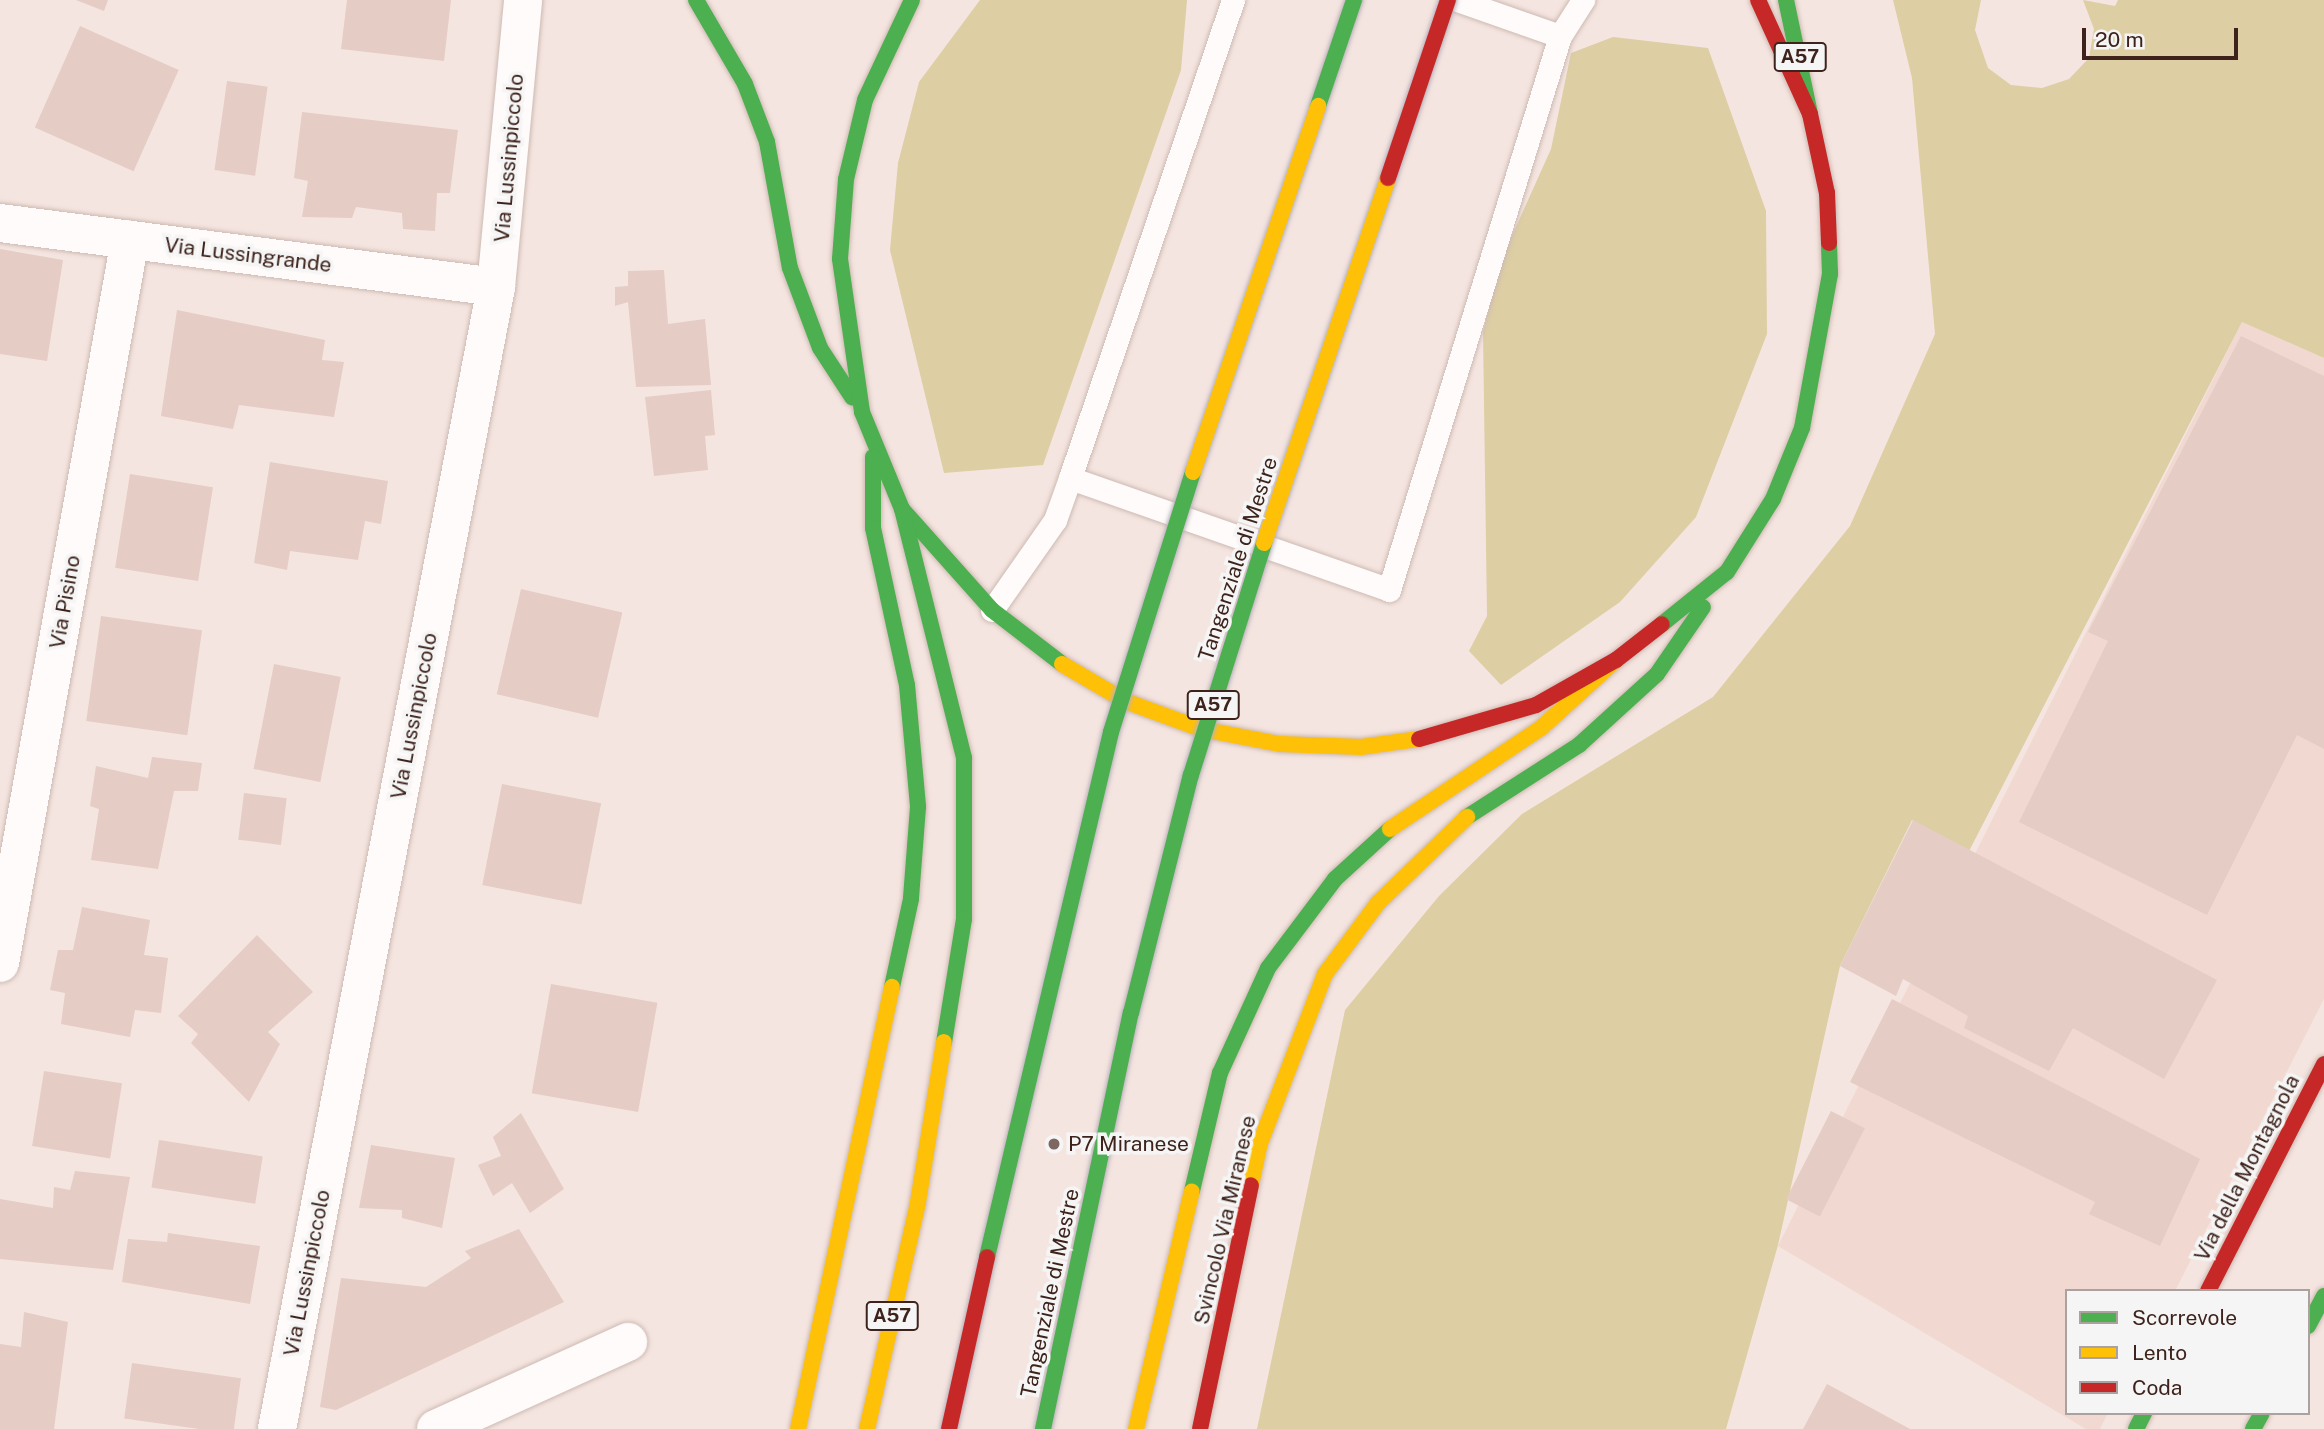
<!DOCTYPE html>
<html>
<head>
<meta charset="utf-8">
<style>
	body { margin:0 }
	#map { position:relative; width:2324px; height:1429px; overflow:hidden; background:#f5e5e0; font-family:"Public Sans",sans-serif }
	div>[style] { position:absolute }
	.built>* { inset:0; background:#f1d9d1 }
	.green>* { inset:0; background:#ddcea4 }
	.building>* { inset:0; background:#e5ccc4; transform-origin:0 0 }
	.roads { filter:drop-shadow(0 0 2px #cdbab3) drop-shadow(0 0 2px #cdbab3) }
	.lane>* { height:23px; margin:-11.5px; padding:0 11.5px; transform-origin:11.5px; border-radius:11.5px; background:#fefbfa }
	.street>* { height:38px; margin:-19px; padding:0 19px; transform-origin:19px; border-radius:19px; background:#fefbfa }
	.fast>* { height:16px; margin:-8px; padding:0 8px; transform-origin:8px; border-radius:8px; background:#4caf50 }
	.slow>* { height:16px; margin:-8px; padding:0 8px; transform-origin:8px; border-radius:8px; background:#ffc107 }
	.jam>* { height:16px; margin:-8px; padding:0 8px; transform-origin:8px; border-radius:8px; background:#c62828 }
	.bridges { filter:drop-shadow(0 0 2px #b9b1ba) drop-shadow(0 0 2px #b9b1ba) }
	.fast-bridge>* { height:16px; margin:-8px; padding:0 8px; transform-origin:8px; border-radius:8px; background:#4caf50 }
	.slow-bridge>* { height:16px; margin:-8px; padding:0 8px; transform-origin:8px; border-radius:8px; background:#ffc107 }
	.jam-bridge>* { height:16px; margin:-8px; padding:0 8px; transform-origin:8px; border-radius:8px; background:#c62828 }
	.dots>* { width:19px; height:19px; translate:-50% -50%; box-sizing:border-box; border:4px solid #f5f5f5; border-radius:50% }
	span { translate:-50% -50%; white-space:nowrap; text-align:center; line-height:1.15; -webkit-text-stroke:7px #f5f5f5; paint-order:stroke }
	.shield-label span { padding:2px 5px; background:#f5f5f5; border:2px solid; border-radius:5px; -webkit-text-stroke-width:0 }
	.shield-label { font-size:19px; color:#3d231b; font-weight:700 }
	.street-label { font-size:21px; color:#3d231b }
	.poi-label { font-size:21px; color:#3d231b }
	.left { translate:0 -50%; text-align:left }
	.legend { position:absolute; left:2065px; top:1289px; width:245px; height:126px; box-sizing:border-box; background:#f5f5f5; border:2px solid #aba19e; margin:0; padding:9px 12px; list-style:none; font-size:21px; color:#3d231b }
	.legend li { display:flex; align-items:center; gap:14px; height:35px }
	.legend b { width:35px; border:2px solid #aba19e }
	.scale { position:absolute; left:2082px; top:28px; width:156px; height:32px; box-sizing:border-box; border:4px solid #3d231b; border-top:0; padding-left:9px; font-size:21px; line-height:24px; white-space:nowrap; color:#3d231b; -webkit-text-stroke:5px #f5f5f5; paint-order:stroke }
</style>
</head>
<body>
<div id="map">
	<div class="built">
		<div style="clip-path:polygon(2242px 322px,2324px 358px,2324px 999px,2175px 1291px,2067px 1291px,2067px 1413px,2108px 1413px,2100px 1429px,2086px 1429px,1778px 1246px)"></div>
	</div>
	<div class="green">
		<div style="clip-path:polygon(980px 0,1187px 0,1181px 70px,1043px 465px,944px 473px,890px 250px,898px 163px,919px 82px)"></div>
		<div style="clip-path:polygon(1893px 0,1981px 0,1975px 30px,1988px 68px,2011px 85px,2042px 88px,2069px 79px,2089px 58px,2094px 29px,2083px 0,2115px 6px,2118px 0,2324px 0,2324px 358px,2242px 322px,1968px 853px,1912px 820px,1840px 966px,1778px 1245px,1726px 1429px,1257px 1429px,1345px 1010px,1439px 896px,1522px 814px,1713px 697px,1850px 526px,1935px 334px,1912px 78px)"></div>
		<div style="clip-path:polygon(1613px 37px,1708px 48px,1766px 211px,1767px 334px,1696px 517px,1620px 602px,1501px 685px,1469px 651px,1487px 616px,1483px 332px,1501px 260px,1551px 149px,1571px 53px)"></div>
	</div>
	<div class="building">
		<div style="clip-path:polygon(76px 0,108px 0,104px 11px)"></div>
		<div style="clip-path:polygon(347px 0,451px 0,444px 61px,341px 49px)"></div>
		<div style="left:80px;top:26px;width:108px;height:111px;rotate:24deg"></div>
		<div style="left:227px;top:81px;width:41px;height:90px;rotate:8deg"></div>
		<div style="clip-path:polygon(302px 112px,458px 130px,450px 193px,437px 193px,435px 231px,403px 229px,402px 213px,356px 207px,352px 218px,302px 217px,308px 181px,294px 178px)"></div>
		<div style="clip-path:polygon(0 249px,63px 260px,47px 361px,0 354px)"></div>
		<div style="clip-path:polygon(664px 270px,668px 324px,705px 319px,711px 385px,636px 387px,628px 302px,615px 306px,615px 287px,628px 286px,628px 271px)"></div>
		<div style="clip-path:polygon(177px 310px,325px 340px,322px 360px,344px 362px,334px 417px,239px 405px,233px 429px,161px 416px)"></div>
		<div style="clip-path:polygon(2241px 336px,2324px 376px,2324px 749px,2297px 735px,2207px 915px,2019px 822px,2108px 641px,2088px 632px)"></div>
		<div style="clip-path:polygon(711px 390px,715px 435px,705px 436px,708px 470px,654px 476px,645px 397px)"></div>
		<div style="clip-path:polygon(270px 462px,388px 481px,381px 524px,365px 521px,358px 560px,290px 551px,287px 570px,254px 563px)"></div>
		<div style="left:130px;top:474px;width:84px;height:95px;rotate:9deg"></div>
		<div style="left:521px;top:589px;width:104px;height:108px;rotate:13deg"></div>
		<div style="left:101px;top:616px;width:102px;height:106px;rotate:8deg"></div>
		<div style="left:274px;top:664px;width:68px;height:107px;rotate:11deg"></div>
		<div style="clip-path:polygon(152px 757px,202px 763px,198px 791px,174px 791px,158px 869px,91px 860px,99px 809px,90px 806px,96px 766px,148px 778px)"></div>
		<div style="left:502px;top:784px;width:101px;height:103px;rotate:11deg"></div>
		<div style="left:244px;top:793px;width:43px;height:47px;rotate:7deg"></div>
		<div style="clip-path:polygon(1913px 820px,2217px 980px,2164px 1079px,2073px 1028px,2049px 1071px,1964px 1028px,1968px 1016px,1903px 979px,1896px 996px,1840px 966px)"></div>
		<div style="clip-path:polygon(82px 907px,150px 920px,144px 955px,168px 958px,161px 1013px,135px 1010px,130px 1037px,61px 1024px,65px 993px,50px 990px,58px 950px,73px 950px)"></div>
		<div style="clip-path:polygon(257px 935px,313px 992px,268px 1032px,280px 1044px,249px 1102px,191px 1043px,198px 1034px,178px 1016px)"></div>
		<div style="left:551px;top:984px;width:108px;height:111px;rotate:10deg"></div>
		<div style="clip-path:polygon(1892px 999px,2200px 1159px,2160px 1246px,2089px 1214px,2095px 1202px,1850px 1082px)"></div>
		<div style="left:44px;top:1071px;width:79px;height:76px;rotate:9deg"></div>
		<div style="left:1831px;top:1111px;width:38px;height:99px;rotate:27deg"></div>
		<div style="clip-path:polygon(521px 1113px,564px 1189px,530px 1213px,512px 1183px,493px 1196px,478px 1165px,501px 1156px,493px 1137px)"></div>
		<div style="left:159px;top:1140px;width:105px;height:48px;rotate:9deg"></div>
		<div style="clip-path:polygon(371px 1145px,455px 1158px,442px 1228px,402px 1218px,402px 1210px,359px 1208px)"></div>
		<div style="clip-path:polygon(75px 1171px,130px 1177px,113px 1270px,0 1259px,0 1199px,53px 1208px,54px 1187px,70px 1190px)"></div>
		<div style="clip-path:polygon(519px 1229px,564px 1302px,336px 1410px,320px 1407px,341px 1278px,426px 1287px,471px 1258px,465px 1251px)"></div>
		<div style="clip-path:polygon(168px 1233px,260px 1246px,250px 1304px,122px 1282px,128px 1239px,167px 1242px)"></div>
		<div style="clip-path:polygon(24px 1312px,68px 1322px,54px 1429px,0 1429px,0 1344px,21px 1347px)"></div>
		<div style="left:132px;top:1363px;width:110px;height:56px;rotate:8deg"></div>
		<div style="clip-path:polygon(1827px 1384px,1910px 1429px,1803px 1429px)"></div>
	</div>
	<div class="roads">
		<div class="lane">
			<div style="left:1457px;top:0;width:109px;rotate:19.3deg"></div>
			<div style="left:1070px;top:478px;width:505px;rotate:-71.17deg"></div>
			<div style="left:992px;top:610px;width:110px;rotate:-55deg"></div>
			<div style="left:1055px;top:520px;width:45px;rotate:-70.3deg"></div>
			<div style="left:1070px;top:478px;width:338px;rotate:19.3deg"></div>
			<div style="left:1389px;top:590px;width:580px;rotate:-72.85deg"></div>
			<div style="left:1560px;top:36px;width:43px;rotate:-57.4deg"></div>
		</div>
		<div class="street">
			<div style="left:0;top:223px;width:500px;rotate:7.35deg"></div>
			<div style="left:0;top:963px;width:735px;rotate:-79.81deg"></div>
			<div style="left:277px;top:1429px;width:1163px;rotate:-79.14deg"></div>
			<div style="left:496px;top:287px;width:288px;rotate:-84.6deg"></div>
			<div style="left:436px;top:1429px;width:211px;rotate:-24.4deg"></div>
		</div>
		<div class="fast">
			<div style="left:696px;top:0;width:97px;rotate:59.7deg"></div>
			<div style="left:745px;top:84px;width:62px;rotate:69.2deg"></div>
			<div style="left:767px;top:142px;width:128px;rotate:79.7deg"></div>
			<div style="left:790px;top:268px;width:85px;rotate:69.4deg"></div>
			<div style="left:820px;top:348px;width:59px;rotate:56.9deg"></div>
			<div style="left:912px;top:0;width:110px;rotate:115.2deg"></div>
			<div style="left:865px;top:100px;width:81px;rotate:103.5deg"></div>
			<div style="left:846px;top:179px;width:80px;rotate:94.3deg"></div>
			<div style="left:840px;top:259px;width:155px;rotate:81.8deg"></div>
			<div style="left:862px;top:412px;width:105px;rotate:67.6deg"></div>
			<div style="left:902px;top:509px;width:135px;rotate:48.3deg"></div>
			<div style="left:992px;top:610px;width:88px;rotate:37.6deg"></div>
			<div style="left:1786px;top:0;width:116px;rotate:78.1deg"></div>
			<div style="left:873px;top:457px;width:71px;rotate:90deg"></div>
			<div style="left:873px;top:528px;width:161px;rotate:77.8deg"></div>
			<div style="left:907px;top:685px;width:122px;rotate:84.8deg"></div>
			<div style="left:918px;top:807px;width:92px;rotate:94.4deg"></div>
			<div style="left:911px;top:899px;width:90px;rotate:102.2deg"></div>
			<div style="left:902px;top:509px;width:257px;rotate:76deg"></div>
			<div style="left:964px;top:758px;width:161px;rotate:90deg"></div>
			<div style="left:964px;top:919px;width:125px;rotate:99.2deg"></div>
			<div style="left:1662px;top:624px;width:83px;rotate:-38.7deg"></div>
			<div style="left:1727px;top:572px;width:86px;rotate:-57.8deg"></div>
			<div style="left:1773px;top:499px;width:77px;rotate:-67.8deg"></div>
			<div style="left:1802px;top:428px;width:157px;rotate:-79.7deg"></div>
			<div style="left:1830px;top:274px;width:31px;rotate:-92deg"></div>
			<div style="left:1467px;top:817px;width:133px;rotate:-32.7deg"></div>
			<div style="left:1579px;top:745px;width:105px;rotate:-42.3deg"></div>
			<div style="left:1657px;top:674px;width:81px;rotate:-55.5deg"></div>
			<div style="left:1192px;top:1191px;width:121px;rotate:-76.7deg"></div>
			<div style="left:1220px;top:1073px;width:115px;rotate:-65.4deg"></div>
			<div style="left:1268px;top:968px;width:111px;rotate:-53deg"></div>
			<div style="left:1335px;top:879px;width:74px;rotate:-42.3deg"></div>
			<div style="left:2308px;top:1326px;width:34px;rotate:-62deg"></div>
			<div style="left:2136px;top:1429px;width:18px;rotate:-63deg"></div>
			<div style="left:2253px;top:1429px;width:18px;rotate:-61deg"></div>
		</div>
		<div class="slow">
			<div style="left:1062px;top:664px;width:73px;rotate:30.4deg"></div>
			<div style="left:1125px;top:701px;width:81px;rotate:20.2deg"></div>
			<div style="left:1201px;top:729px;width:80px;rotate:10.8deg"></div>
			<div style="left:1280px;top:744px;width:81px;rotate:2.1deg"></div>
			<div style="left:1361px;top:747px;width:59px;rotate:-7.9deg"></div>
			<div style="left:1390px;top:829px;width:182px;rotate:-33.8deg"></div>
			<div style="left:1541px;top:728px;width:101px;rotate:-42.2deg"></div>
			<div style="left:1251px;top:1185px;width:40px;rotate:-78deg"></div>
			<div style="left:1259px;top:1146px;width:184px;rotate:-69deg"></div>
			<div style="left:1325px;top:974px;width:89px;rotate:-53.3deg"></div>
			<div style="left:1378px;top:903px;width:124px;rotate:-44deg"></div>
			<div style="left:798px;top:1429px;width:452px;rotate:-78deg"></div>
			<div style="left:867px;top:1429px;width:233px;rotate:-77.3deg"></div>
			<div style="left:918px;top:1202px;width:162px;rotate:-80.8deg"></div>
			<div style="left:1136px;top:1429px;width:244px;rotate:-76.8deg"></div>
		</div>
		<div class="jam">
			<div style="left:1758px;top:0;width:125px;rotate:65.5deg"></div>
			<div style="left:1810px;top:114px;width:81px;rotate:77.9deg"></div>
			<div style="left:1827px;top:193px;width:50px;rotate:87.7deg"></div>
			<div style="left:1419px;top:739px;width:122px;rotate:-16.2deg"></div>
			<div style="left:1536px;top:705px;width:92px;rotate:-29.4deg"></div>
			<div style="left:1616px;top:660px;width:58px;rotate:-38deg"></div>
			<div style="left:2208px;top:1291px;width:255px;rotate:-62.9deg"></div>
			<div style="left:1200px;top:1429px;width:249px;rotate:-78.2deg"></div>
		</div>
	</div>
	<div class="bridges">
		<div class="fast-bridge">
			<div style="left:1318px;top:106px;width:112px;rotate:-71.2deg"></div>
			<div style="left:987px;top:1257px;width:539px;rotate:-76.71deg"></div>
			<div style="left:1111px;top:732px;width:273px;rotate:-72.5deg"></div>
			<div style="left:1043px;top:1429px;width:425px;rotate:-78.1deg"></div>
			<div style="left:1131px;top:1013px;width:245px;rotate:-75.9deg"></div>
			<div style="left:1191px;top:775px;width:243px;rotate:-72.5deg"></div>
		</div>
		<div class="slow-bridge">
			<div style="left:1193px;top:472px;width:387px;rotate:-71.1deg"></div>
			<div style="left:1264px;top:543px;width:385px;rotate:-71.2deg"></div>
		</div>
		<div class="jam-bridge">
			<div style="left:1388px;top:178px;width:188px;rotate:-71.4deg"></div>
			<div style="left:949px;top:1429px;width:176px;rotate:-77.5deg"></div>
		</div>
	</div>
	<div class="dots">
		<div style="left:1054px;top:1144px;background:#7d6760"></div>
	</div>
	<div class="shield-label">
		<span style="left:1800px;top:57px">A57</span>
		<span style="left:1213px;top:705px">A57</span>
		<span style="left:892px;top:1316px">A57</span>
	</div>
	<div class="street-label">
		<span style="left:509px;top:158px;rotate:-85deg">Via Lussinpiccolo</span>
		<span style="left:248px;top:255px;rotate:7deg">Via Lussingrande</span>
		<span style="left:1238px;top:559px;rotate:-72deg">Tangenziale di Mestre</span>
		<span style="left:65px;top:602px;rotate:-80deg">Via Pisino</span>
		<span style="left:414px;top:716px;rotate:-79deg">Via Lussinpiccolo</span>
		<span style="left:2247px;top:1168px;rotate:-63deg">Via della Montagnola</span>
		<span style="left:1225px;top:1220px;rotate:-77deg">Svincolo Via Miranese</span>
		<span style="left:307px;top:1273px;rotate:-79deg">Via Lussinpiccolo</span>
		<span style="left:1050px;top:1293px;rotate:-78deg">Tangenziale di Mestre</span>
	</div>
	<div class="poi-label">
		<span class="left" style="left:1068px;top:1144px">P7 Miranese</span>
	</div>
	<ul class="legend">
	<li><b style="height:9px;background:#4caf50"></b>Scorrevole</li>
	<li><b style="height:9px;background:#ffc107"></b>Lento</li>
	<li><b style="height:9px;background:#c62828"></b>Coda</li>
	</ul>
	<div class="scale">20 m</div>
</div>
</body>
</html>
